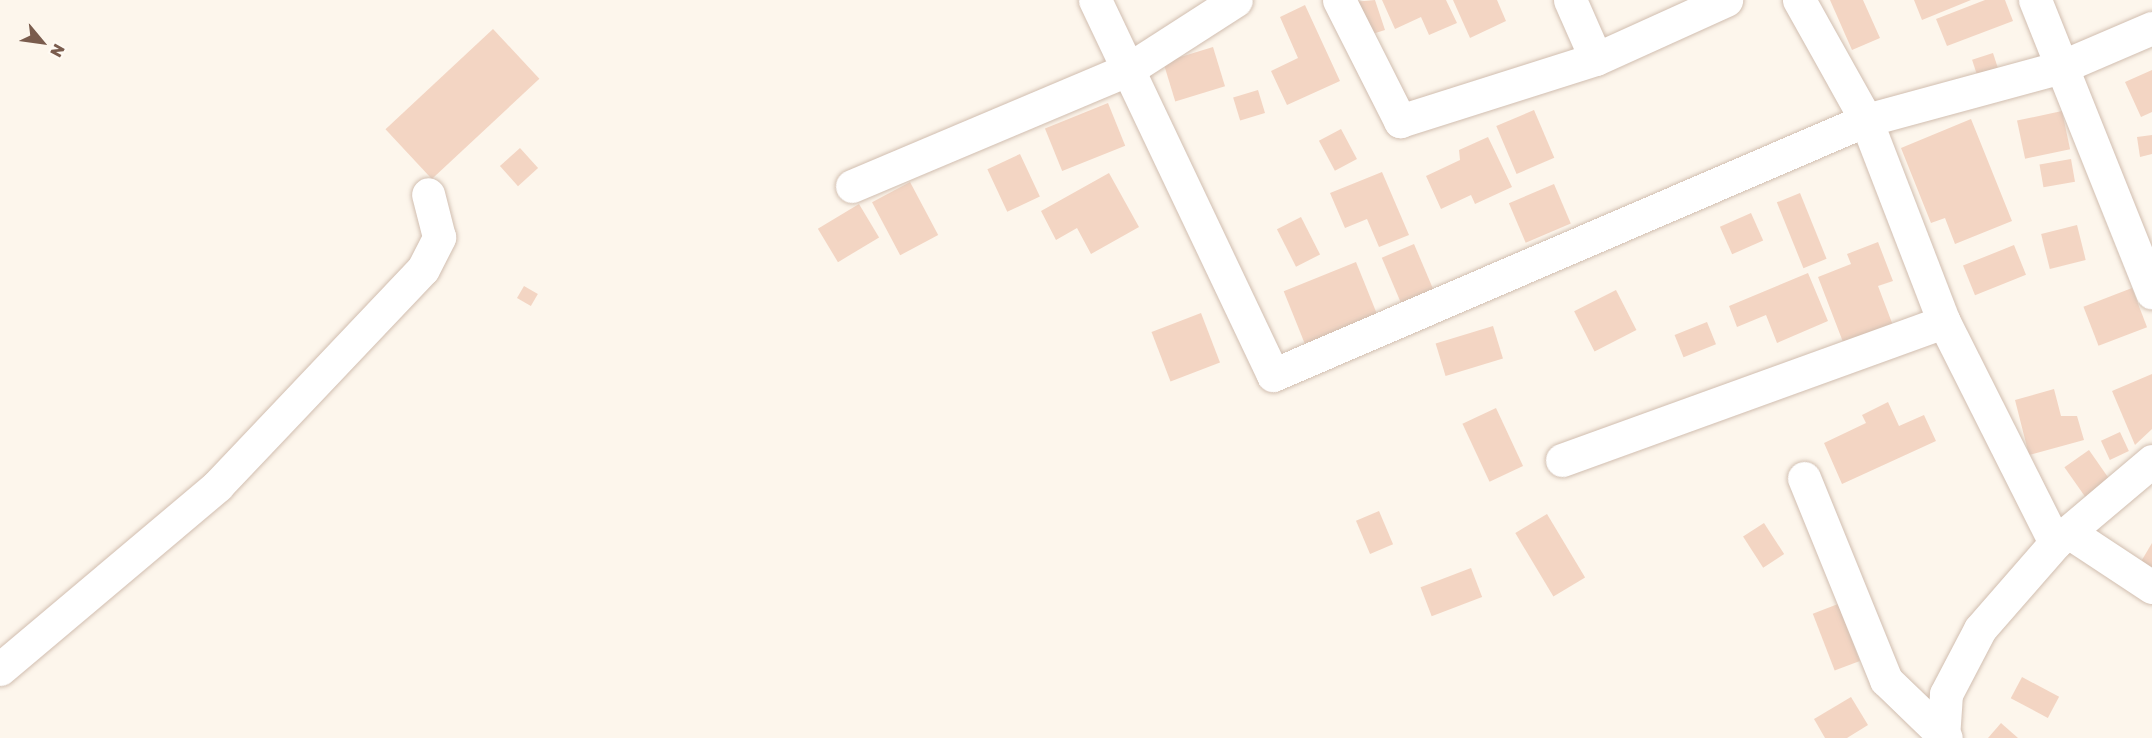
<!DOCTYPE html>
<html>
<head>
<meta charset="utf-8">
<style>
	body { margin:0 }
	#map { position:relative; width:2152px; height:738px; overflow:hidden; background:#fdf6ec; font-family:"Golos Text",sans-serif }
	div>[style] { position:absolute }
	.building>* { inset:0; background:#f3d5c3; transform-origin:0 0 }
	.roads { filter:drop-shadow(0 0 2px #d1beb0) drop-shadow(0 0 2px #d1beb0) }
	.minor>* { height:33px; margin:-16.5px; padding:0 16.5px; transform-origin:16.5px; border-radius:16.5px; background:#fff }
	span { translate:-50% -50%; white-space:nowrap; text-align:center; line-height:1.15; -webkit-text-stroke:5px #fffaf3; paint-order:stroke }
	.north { position:absolute; left:12px; top:12px; width:60px; height:60px; -webkit-text-stroke:4px #fffaf3; paint-order:stroke; rotate:119deg; font-size:16px; font-weight:700; line-height:24px; text-align:center; color:#7a5c4d }
	.north::after { content:''; display:block; margin:auto; width:21px; height:27px; background:#7a5c4d; clip-path:polygon(50% 0,100% 100%,50% 72%,0 100%) }
</style>
</head>
<body>
<div id="map">
	<div class="building">
		<div style="clip-path:polygon(1375px 0,1385px 30px,1366px 36px,1353px 2px)"></div>
		<div style="clip-path:polygon(1382px 0,1446px 0,1457px 23px,1429px 35px,1421px 17px,1395px 29px)"></div>
		<div style="clip-path:polygon(1453px 0,1497px 0,1506px 21px,1470px 38px)"></div>
		<div style="clip-path:polygon(1830px 0,1863px 0,1880px 38px,1852px 50px)"></div>
		<div style="clip-path:polygon(1914px 0,1971px 0,1922px 20px)"></div>
		<div style="clip-path:polygon(1985px 0,2005px 0,2013px 21px,1947px 46px,1936px 19px)"></div>
		<div style="clip-path:polygon(1305px 5px,1340px 81px,1287px 105px,1271px 71px,1298px 58px,1280px 17px)"></div>
		<div style="left:493px;top:29px;width:68px;height:147px;rotate:47deg"></div>
		<div style="left:1213px;top:47px;width:41px;height:52px;rotate:73deg"></div>
		<div style="left:1993px;top:53px;width:20px;height:22px;rotate:72deg"></div>
		<div style="clip-path:polygon(2152px 70px,2152px 112px,2141px 117px,2125px 82px)"></div>
		<div style="left:1258px;top:90px;width:24px;height:26px;rotate:73deg"></div>
		<div style="left:1108px;top:103px;width:46px;height:68px;rotate:68deg"></div>
		<div style="left:1534px;top:110px;width:52px;height:41px;rotate:67deg"></div>
		<div style="left:2062px;top:111px;width:39px;height:46px;rotate:78deg"></div>
		<div style="clip-path:polygon(1971px 119px,2012px 221px,1955px 244px,1945px 218px,1931px 223px,1901px 148px)"></div>
		<div style="left:1341px;top:129px;width:34px;height:25px;rotate:62deg"></div>
		<div style="clip-path:polygon(2152px 135px,2152px 154px,2140px 157px,2137px 137px)"></div>
		<div style="clip-path:polygon(1488px 137px,1512px 187px,1475px 204px,1471px 195px,1441px 209px,1426px 176px,1460px 160px,1459px 150px)"></div>
		<div style="left:520px;top:148px;width:27px;height:27px;rotate:48deg"></div>
		<div style="left:1020px;top:154px;width:47px;height:36px;rotate:65deg"></div>
		<div style="left:2071px;top:159px;width:23px;height:32px;rotate:80deg"></div>
		<div style="clip-path:polygon(1382px 172px,1409px 235px,1379px 247px,1367px 219px,1345px 228px,1330px 193px)"></div>
		<div style="clip-path:polygon(1109px 173px,1139px 227px,1091px 254px,1077px 228px,1056px 240px,1041px 211px)"></div>
		<div style="left:910px;top:182px;width:60px;height:43px;rotate:62deg"></div>
		<div style="left:1554px;top:184px;width:43px;height:49px;rotate:67deg"></div>
		<div style="left:1800px;top:193px;width:71px;height:25px;rotate:68deg"></div>
		<div style="left:859px;top:204px;width:39px;height:48px;rotate:59deg"></div>
		<div style="left:1751px;top:213px;width:30px;height:34px;rotate:66deg"></div>
		<div style="left:1301px;top:217px;width:42px;height:27px;rotate:63deg"></div>
		<div style="left:2077px;top:225px;width:36px;height:37px;rotate:76deg"></div>
		<div style="clip-path:polygon(1878px 242px,1893px 281px,1878px 286px,1897px 336px,1848px 355px,1818px 277px,1851px 264px,1847px 254px)"></div>
		<div style="left:1414px;top:244px;width:50px;height:35px;rotate:67deg"></div>
		<div style="left:2014px;top:245px;width:32px;height:55px;rotate:68deg"></div>
		<div style="left:1356px;top:262px;width:63px;height:78px;rotate:68deg"></div>
		<div style="clip-path:polygon(1808px 273px,1828px 321px,1777px 343px,1766px 315px,1737px 327px,1729px 306px)"></div>
		<div style="left:524px;top:286px;width:16px;height:14px;rotate:30deg"></div>
		<div style="left:2132px;top:288px;width:42px;height:52px;rotate:69deg"></div>
		<div style="left:1616px;top:290px;width:45px;height:47px;rotate:63deg"></div>
		<div style="left:1201px;top:313px;width:53px;height:53px;rotate:69deg"></div>
		<div style="left:1707px;top:322px;width:24px;height:35px;rotate:68deg"></div>
		<div style="left:1493px;top:326px;width:34px;height:60px;rotate:73deg"></div>
		<div style="clip-path:polygon(2152px 374px,2152px 429px,2135px 445px,2112px 391px)"></div>
		<div style="clip-path:polygon(2054px 389px,2061px 416px,2077px 416px,2084px 440px,2029px 455px,2015px 400px)"></div>
		<div style="clip-path:polygon(1888px 402px,1899px 426px,1924px 415px,1936px 441px,1842px 484px,1824px 443px,1866px 423px,1862px 415px)"></div>
		<div style="left:1496px;top:408px;width:64px;height:37px;rotate:65deg"></div>
		<div style="left:2120px;top:432px;width:21px;height:21px;rotate:65deg"></div>
		<div style="left:2089px;top:450px;width:38px;height:30px;rotate:55deg"></div>
		<div style="left:1379px;top:511px;width:36px;height:25px;rotate:67deg"></div>
		<div style="left:1547px;top:514px;width:74px;height:37px;rotate:59deg"></div>
		<div style="left:1764px;top:523px;width:37px;height:25px;rotate:57deg"></div>
		<div style="clip-path:polygon(2152px 543px,2152px 580px,2136px 570px)"></div>
		<div style="left:1471px;top:568px;width:31px;height:54px;rotate:69deg"></div>
		<div style="left:1838px;top:604px;width:61px;height:27px;rotate:69deg"></div>
		<div style="left:2022px;top:677px;width:42px;height:24px;rotate:28deg"></div>
		<div style="clip-path:polygon(1851px 697px,1868px 725px,1847px 738px,1825px 738px,1814px 719px)"></div>
		<div style="clip-path:polygon(2001px 723px,2018px 738px,1988px 738px)"></div>
	</div>
	<div class="roads">
		<div class="minor">
			<div style="left:1095px;top:0;width:415px;rotate:64.6deg"></div>
			<div style="left:1273px;top:375px;width:646px;rotate:-23.27deg"></div>
			<div style="left:1866px;top:120px;width:202px;rotate:-15.2deg"></div>
			<div style="left:2061px;top:67px;width:99px;rotate:-23.2deg"></div>
			<div style="left:1339px;top:0;width:136px;rotate:63.2deg"></div>
			<div style="left:1400px;top:121px;width:206px;rotate:-17.6deg"></div>
			<div style="left:1596px;top:59px;width:143px;rotate:-24.4deg"></div>
			<div style="left:1570px;top:0;width:64px;rotate:66.2deg"></div>
			<div style="left:1799px;top:0;width:137px;rotate:60.8deg"></div>
			<div style="left:1866px;top:120px;width:217px;rotate:68.9deg"></div>
			<div style="left:1944px;top:322px;width:247px;rotate:63.3deg"></div>
			<div style="left:2035px;top:0;width:315px;rotate:68.2deg"></div>
			<div style="left:852px;top:186px;width:301px;rotate:-22.9deg"></div>
			<div style="left:1129px;top:69px;width:127px;rotate:-32.8deg"></div>
			<div style="left:1562px;top:460px;width:406px;rotate:-19.9deg"></div>
			<div style="left:1804px;top:478px;width:218px;rotate:67.9deg"></div>
			<div style="left:1886px;top:680px;width:83px;rotate:44deg"></div>
			<div style="left:2070px;top:533px;width:98px;rotate:33.4deg"></div>
			<div style="left:0;top:669px;width:284px;rotate:-40.1deg"></div>
			<div style="left:217px;top:486px;width:299px;rotate:-46.5deg"></div>
			<div style="left:423px;top:269px;width:36px;rotate:-63deg"></div>
			<div style="left:439px;top:237px;width:44px;rotate:-104.3deg"></div>
			<div style="left:1943px;top:738px;width:44px;rotate:-86.1deg"></div>
			<div style="left:1946px;top:694px;width:73px;rotate:-62.4deg"></div>
			<div style="left:1980px;top:629px;width:114px;rotate:-48.9deg"></div>
			<div style="left:2055px;top:543px;width:127px;rotate:-40.2deg"></div>
		</div>
	</div>
	<div class="north">N</div>
</div>
</body>
</html>
